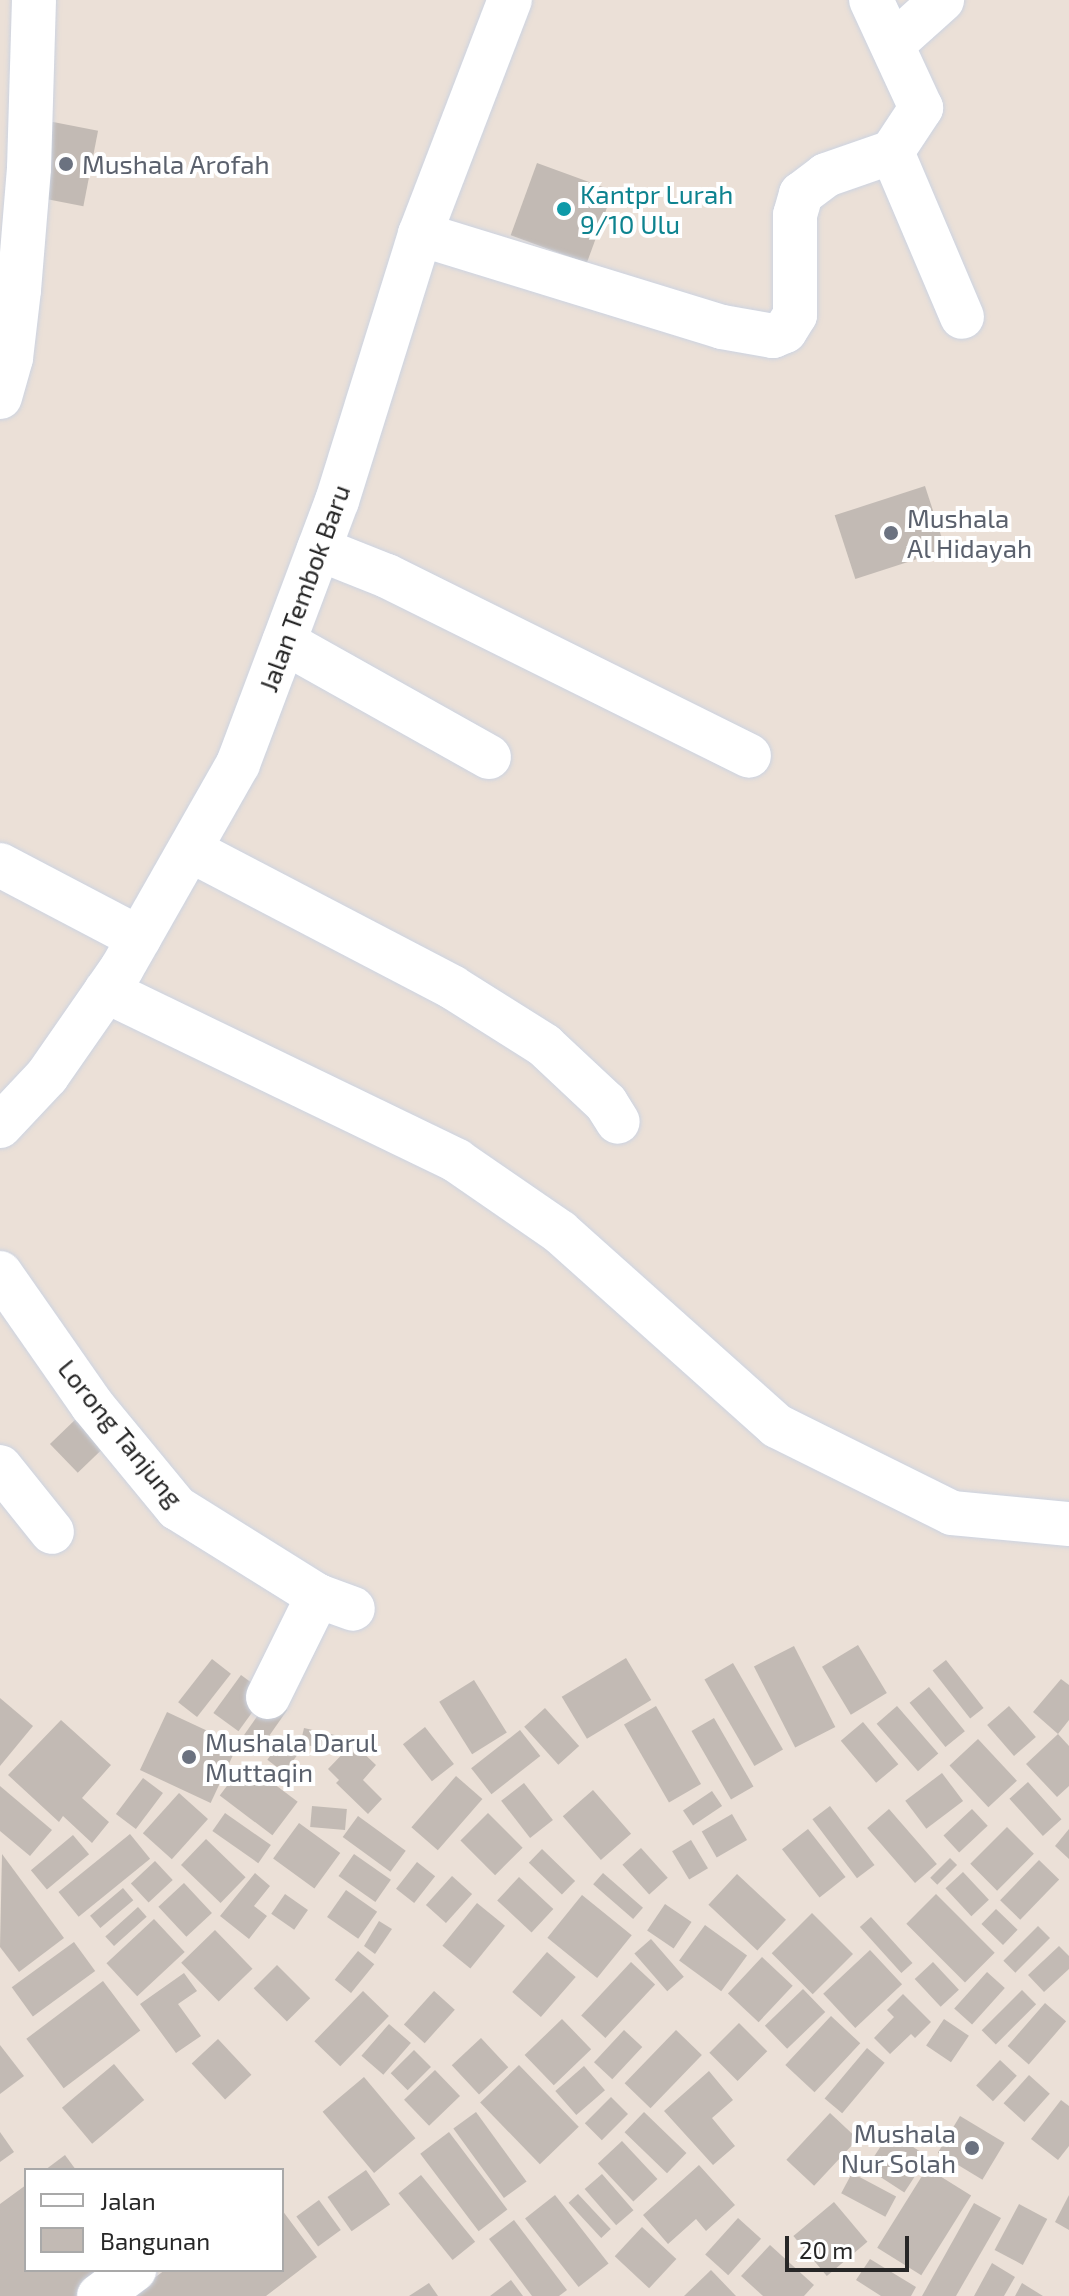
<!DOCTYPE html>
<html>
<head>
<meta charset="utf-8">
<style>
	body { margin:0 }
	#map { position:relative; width:1069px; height:2296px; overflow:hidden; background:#ebe0d7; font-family:"Exo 2",sans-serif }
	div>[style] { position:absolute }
	.building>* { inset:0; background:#c2bab4; transform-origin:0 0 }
	.roads { filter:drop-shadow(0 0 2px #ccd3e1) drop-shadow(0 0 2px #ccd3e1) }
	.minor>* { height:44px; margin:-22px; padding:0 22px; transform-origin:22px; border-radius:22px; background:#fff }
	.dots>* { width:22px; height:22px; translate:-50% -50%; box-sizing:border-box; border:4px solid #fff; border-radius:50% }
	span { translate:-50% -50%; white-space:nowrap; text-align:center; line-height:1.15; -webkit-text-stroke:8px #fff; paint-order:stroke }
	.worship-label { font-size:26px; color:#5b616d }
	.left { translate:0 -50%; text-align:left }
	.right { translate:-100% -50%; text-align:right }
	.culture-label { font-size:26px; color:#0d838f }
	.street-label { font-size:26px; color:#272727 }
	.legend { position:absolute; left:24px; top:2168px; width:260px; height:104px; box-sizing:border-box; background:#fff; border:2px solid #a9a9a9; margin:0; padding:10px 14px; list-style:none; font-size:24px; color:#272727 }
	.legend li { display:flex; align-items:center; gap:16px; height:40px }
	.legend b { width:40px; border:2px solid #a9a9a9 }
	.scale { position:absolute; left:785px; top:2236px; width:124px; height:36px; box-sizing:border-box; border:4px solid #272727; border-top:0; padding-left:10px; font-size:24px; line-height:28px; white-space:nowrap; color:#272727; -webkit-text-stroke:6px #fff; paint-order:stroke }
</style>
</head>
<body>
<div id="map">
	<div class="building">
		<div style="left:48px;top:121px;width:51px;height:77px;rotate:11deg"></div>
		<div style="left:537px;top:163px;width:81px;height:77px;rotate:20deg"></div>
		<div style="left:925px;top:486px;width:67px;height:95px;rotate:72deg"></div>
		<div style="left:78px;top:1417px;width:40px;height:39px;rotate:46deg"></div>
		<div style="left:858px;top:1645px;width:56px;height:42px;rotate:59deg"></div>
		<div style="left:794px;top:1646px;width:91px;height:45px;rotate:63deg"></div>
		<div style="left:626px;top:1658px;width:49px;height:75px;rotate:59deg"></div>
		<div style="left:212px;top:1659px;width:24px;height:55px;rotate:38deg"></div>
		<div style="left:946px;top:1660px;width:61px;height:17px;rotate:52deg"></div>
		<div style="left:733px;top:1663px;width:100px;height:33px;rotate:60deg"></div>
		<div style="left:241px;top:1675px;width:31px;height:47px;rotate:36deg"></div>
		<div style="clip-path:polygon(1061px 1679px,1069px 1685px,1069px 1720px,1058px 1734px,1033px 1712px)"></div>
		<div style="left:474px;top:1680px;width:62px;height:41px;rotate:58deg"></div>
		<div style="left:929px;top:1687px;width:57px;height:25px;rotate:51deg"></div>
		<div style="clip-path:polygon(0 1698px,33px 1726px,0 1766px)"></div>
		<div style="left:270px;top:1698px;width:21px;height:45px;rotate:35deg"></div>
		<div style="left:656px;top:1706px;width:90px;height:37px;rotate:60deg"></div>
		<div style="left:897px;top:1706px;width:63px;height:27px;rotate:49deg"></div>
		<div style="left:1009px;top:1706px;width:41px;height:29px;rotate:49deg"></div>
		<div style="left:545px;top:1708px;width:51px;height:28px;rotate:48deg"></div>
		<div style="left:167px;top:1712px;width:78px;height:64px;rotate:25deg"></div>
		<div style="left:714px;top:1718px;width:79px;height:26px;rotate:60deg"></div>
		<div style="clip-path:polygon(61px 1720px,111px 1765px,82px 1798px,109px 1822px,92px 1843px,63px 1816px,59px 1822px,8px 1775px)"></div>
		<div style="left:863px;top:1722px;width:55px;height:29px;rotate:50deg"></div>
		<div style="left:425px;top:1727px;width:47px;height:28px;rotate:52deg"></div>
		<div style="left:304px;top:1728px;width:37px;height:16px;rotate:13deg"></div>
		<div style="left:520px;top:1730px;width:33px;height:62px;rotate:52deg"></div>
		<div style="clip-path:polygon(1058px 1734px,1069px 1746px,1069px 1786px,1057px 1797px,1026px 1764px)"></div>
		<div style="left:286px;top:1735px;width:21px;height:31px;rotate:37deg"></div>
		<div style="left:978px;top:1739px;width:57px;height:39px;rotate:47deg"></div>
		<div style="clip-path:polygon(353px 1743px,376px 1765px,363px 1780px,382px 1799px,368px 1814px,336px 1783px,339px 1780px,328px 1769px)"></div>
		<div style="left:245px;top:1762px;width:66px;height:42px;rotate:37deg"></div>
		<div style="left:942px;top:1773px;width:35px;height:46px;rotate:53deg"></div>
		<div style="left:456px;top:1776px;width:35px;height:68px;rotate:41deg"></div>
		<div style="left:143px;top:1778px;width:25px;height:45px;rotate:37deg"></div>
		<div style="left:1028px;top:1782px;width:50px;height:25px;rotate:48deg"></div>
		<div style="left:524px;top:1783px;width:47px;height:29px;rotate:52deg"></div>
		<div style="clip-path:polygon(0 1786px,52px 1830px,30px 1856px,0 1831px)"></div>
		<div style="left:593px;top:1790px;width:58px;height:40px;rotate:49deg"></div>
		<div style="left:712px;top:1791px;width:18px;height:35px;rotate:56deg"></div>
		<div style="left:179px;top:1793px;width:39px;height:54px;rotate:42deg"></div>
		<div style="left:312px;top:1806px;width:35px;height:21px;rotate:5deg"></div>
		<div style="left:830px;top:1806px;width:74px;height:22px;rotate:53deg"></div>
		<div style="left:889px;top:1809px;width:73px;height:29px;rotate:49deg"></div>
		<div style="left:972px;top:1809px;width:23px;height:39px;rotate:47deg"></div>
		<div style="left:225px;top:1813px;width:56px;height:22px;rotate:35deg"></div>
		<div style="left:488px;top:1813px;width:49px;height:39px;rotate:45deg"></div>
		<div style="left:732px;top:1814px;width:30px;height:35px;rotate:60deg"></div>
		<div style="left:358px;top:1816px;width:59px;height:26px;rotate:36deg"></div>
		<div style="left:299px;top:1823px;width:51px;height:44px;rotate:36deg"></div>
		<div style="left:1007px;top:1827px;width:38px;height:52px;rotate:45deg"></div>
		<div style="left:808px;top:1829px;width:61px;height:33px;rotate:52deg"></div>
		<div style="clip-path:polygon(1069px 1829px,1069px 1859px,1055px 1846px)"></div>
		<div style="left:130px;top:1834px;width:32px;height:92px;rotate:51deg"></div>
		<div style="left:73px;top:1835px;width:25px;height:55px;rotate:50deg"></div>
		<div style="left:206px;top:1839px;width:55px;height:36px;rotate:44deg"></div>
		<div style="left:691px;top:1840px;width:33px;height:22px;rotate:59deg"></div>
		<div style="left:641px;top:1848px;width:40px;height:25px;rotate:48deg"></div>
		<div style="left:542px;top:1849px;width:46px;height:19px;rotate:44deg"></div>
		<div style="clip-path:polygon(2px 1854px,64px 1938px,19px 1972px,0 1947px)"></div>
		<div style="left:354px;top:1854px;width:45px;height:27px;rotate:35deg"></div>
		<div style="left:950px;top:1858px;width:10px;height:28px;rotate:45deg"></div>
		<div style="left:1039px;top:1860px;width:28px;height:56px;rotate:44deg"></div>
		<div style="left:155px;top:1861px;width:26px;height:33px;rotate:47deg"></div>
		<div style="left:417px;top:1862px;width:23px;height:34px;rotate:38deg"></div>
		<div style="left:963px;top:1872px;width:38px;height:24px;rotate:47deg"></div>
		<div style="clip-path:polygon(255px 1873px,270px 1886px,254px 1906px,267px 1916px,249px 1939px,220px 1916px)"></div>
		<div style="left:603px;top:1873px;width:53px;height:15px;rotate:41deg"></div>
		<div style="left:737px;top:1874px;width:67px;height:42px;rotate:43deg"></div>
		<div style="left:452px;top:1876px;width:27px;height:39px;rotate:42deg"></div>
		<div style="left:519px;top:1877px;width:47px;height:32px;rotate:43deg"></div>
		<div style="left:184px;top:1883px;width:41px;height:35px;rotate:47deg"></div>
		<div style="left:123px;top:1888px;width:16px;height:43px;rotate:50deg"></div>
		<div style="left:346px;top:1890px;width:38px;height:33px;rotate:35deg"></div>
		<div style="left:285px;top:1894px;width:28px;height:24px;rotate:35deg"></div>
		<div style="left:936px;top:1894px;width:83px;height:42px;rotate:45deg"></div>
		<div style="left:582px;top:1895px;width:64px;height:55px;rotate:39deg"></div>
		<div style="left:477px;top:1903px;width:36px;height:55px;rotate:39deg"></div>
		<div style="left:665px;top:1904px;width:32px;height:32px;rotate:34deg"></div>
		<div style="left:138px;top:1907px;width:13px;height:44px;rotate:48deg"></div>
		<div style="left:996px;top:1909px;width:30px;height:21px;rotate:44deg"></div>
		<div style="left:812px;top:1913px;width:58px;height:57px;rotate:45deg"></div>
		<div style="left:871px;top:1917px;width:62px;height:15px;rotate:48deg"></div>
		<div style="left:154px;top:1919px;width:45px;height:65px;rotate:47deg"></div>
		<div style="clip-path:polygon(379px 1921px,392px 1929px,375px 1954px,364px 1946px)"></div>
		<div style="left:705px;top:1925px;width:52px;height:44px;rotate:36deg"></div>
		<div style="left:1038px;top:1926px;width:17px;height:49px;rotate:45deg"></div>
		<div style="left:215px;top:1930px;width:54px;height:47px;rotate:46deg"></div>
		<div style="left:651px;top:1939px;width:50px;height:22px;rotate:49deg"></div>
		<div style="left:74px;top:1942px;width:36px;height:77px;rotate:54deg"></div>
		<div style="clip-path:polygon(1059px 1946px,1069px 1956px,1069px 1969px,1044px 1992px,1028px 1975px)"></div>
		<div style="left:870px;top:1950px;width:47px;height:64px;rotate:47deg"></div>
		<div style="left:358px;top:1951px;width:21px;height:37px;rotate:39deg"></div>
		<div style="left:547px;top:1952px;width:38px;height:53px;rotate:41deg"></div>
		<div style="left:762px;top:1957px;width:42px;height:50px;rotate:43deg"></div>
		<div style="left:631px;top:1962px;width:33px;height:73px;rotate:43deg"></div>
		<div style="left:933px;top:1962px;width:38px;height:25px;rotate:47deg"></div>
		<div style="left:277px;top:1965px;width:47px;height:33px;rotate:45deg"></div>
		<div style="left:987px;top:1972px;width:24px;height:49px;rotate:42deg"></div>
		<div style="clip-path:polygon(184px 1973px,197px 1991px,178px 2004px,201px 2036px,176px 2053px,140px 2004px)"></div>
		<div style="left:103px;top:1981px;width:62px;height:96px;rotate:53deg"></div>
		<div style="left:803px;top:1989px;width:32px;height:53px;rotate:46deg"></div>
		<div style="left:1022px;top:1990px;width:20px;height:57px;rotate:45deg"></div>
		<div style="left:363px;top:1991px;width:36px;height:70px;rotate:44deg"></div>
		<div style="left:434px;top:1991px;width:28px;height:45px;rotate:42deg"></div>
		<div style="clip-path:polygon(903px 1994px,931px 2022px,915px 2038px,911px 2034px,890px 2054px,874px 2038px,894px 2017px,887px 2010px)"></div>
		<div style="left:1045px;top:2003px;width:28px;height:57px;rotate:41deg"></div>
		<div style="left:831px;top:2016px;width:40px;height:67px;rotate:43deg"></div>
		<div style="left:562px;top:2019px;width:42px;height:52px;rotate:46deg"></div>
		<div style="left:944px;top:2019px;width:30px;height:32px;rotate:34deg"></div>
		<div style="left:739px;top:2023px;width:40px;height:42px;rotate:45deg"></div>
		<div style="left:389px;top:2024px;width:29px;height:42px;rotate:41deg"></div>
		<div style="left:624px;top:2030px;width:25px;height:44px;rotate:43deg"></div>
		<div style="left:676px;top:2030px;width:36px;height:74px;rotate:44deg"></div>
		<div style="left:481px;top:2038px;width:40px;height:40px;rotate:47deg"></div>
		<div style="left:218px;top:2039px;width:49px;height:36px;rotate:47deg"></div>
		<div style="clip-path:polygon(0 2045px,24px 2076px,0 2094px)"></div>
		<div style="left:867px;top:2048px;width:23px;height:66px;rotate:40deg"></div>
		<div style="left:414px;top:2050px;width:24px;height:33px;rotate:45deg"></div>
		<div style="left:1000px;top:2060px;width:23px;height:35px;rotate:43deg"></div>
		<div style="left:114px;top:2064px;width:47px;height:68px;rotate:50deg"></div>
		<div style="left:519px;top:2065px;width:86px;height:54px;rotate:46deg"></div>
		<div style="left:584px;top:2066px;width:32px;height:38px;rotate:49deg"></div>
		<div style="left:435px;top:2070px;width:36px;height:43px;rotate:46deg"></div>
		<div style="clip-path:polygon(709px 2071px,733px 2100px,712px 2118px,735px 2146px,713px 2165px,664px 2111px)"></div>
		<div style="left:1029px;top:2075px;width:28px;height:38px;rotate:42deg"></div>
		<div style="left:364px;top:2077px;width:80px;height:54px;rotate:50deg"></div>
		<div style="left:611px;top:2097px;width:24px;height:37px;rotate:45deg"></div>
		<div style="clip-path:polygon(1061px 2100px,1069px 2106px,1069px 2146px,1058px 2160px,1031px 2139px)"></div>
		<div style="left:476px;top:2112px;width:86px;height:28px;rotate:54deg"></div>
		<div style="left:644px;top:2112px;width:59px;height:28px;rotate:44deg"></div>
		<div style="left:830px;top:2113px;width:38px;height:64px;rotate:43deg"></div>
		<div style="left:960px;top:2116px;width:52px;height:43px;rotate:31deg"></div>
		<div style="clip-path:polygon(0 2132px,14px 2152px,0 2162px)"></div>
		<div style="left:449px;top:2132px;width:97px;height:36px;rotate:53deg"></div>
		<div style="left:890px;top:2132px;width:45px;height:43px;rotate:33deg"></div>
		<div style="left:622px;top:2141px;width:52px;height:33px;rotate:47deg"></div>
		<div style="clip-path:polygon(65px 2155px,76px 2170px,45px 2170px)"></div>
		<div style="clip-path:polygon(699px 2165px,735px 2205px,706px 2231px,696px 2219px,668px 2244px,643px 2215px)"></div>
		<div style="left:927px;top:2168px;width:52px;height:94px;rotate:32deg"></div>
		<div style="left:366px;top:2170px;width:42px;height:47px;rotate:55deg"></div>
		<div style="left:852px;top:2173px;width:50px;height:23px;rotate:28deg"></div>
		<div style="left:602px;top:2174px;width:48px;height:23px;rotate:49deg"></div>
		<div style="left:421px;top:2175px;width:86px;height:29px;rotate:51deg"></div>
		<div style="clip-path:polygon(26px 2185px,26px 2270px,121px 2270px,87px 2296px,0 2296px,0 2204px)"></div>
		<div style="left:578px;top:2194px;width:48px;height:13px;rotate:47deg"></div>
		<div style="left:555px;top:2195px;width:87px;height:38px;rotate:52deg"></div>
		<div style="clip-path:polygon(1069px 2195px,1069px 2230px,1055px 2222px)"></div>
		<div style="left:319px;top:2200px;width:37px;height:28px;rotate:54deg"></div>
		<div style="left:834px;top:2202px;width:52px;height:53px;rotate:50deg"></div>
		<div style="clip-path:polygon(974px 2203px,1001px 2218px,956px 2296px,922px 2296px)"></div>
		<div style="left:1019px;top:2204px;width:32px;height:52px;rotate:28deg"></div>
		<div style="clip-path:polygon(282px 2210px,317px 2257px,266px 2296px,130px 2296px,165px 2270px,282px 2270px)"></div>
		<div style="left:738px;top:2218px;width:31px;height:49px;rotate:42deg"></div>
		<div style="clip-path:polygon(514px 2220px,567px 2290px,559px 2296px,532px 2296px,489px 2239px)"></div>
		<div style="left:642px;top:2227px;width:47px;height:40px;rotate:43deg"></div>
		<div style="clip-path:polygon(770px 2245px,814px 2285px,804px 2296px,763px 2296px,741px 2276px)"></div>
		<div style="clip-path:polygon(870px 2259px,916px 2287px,911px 2296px,881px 2296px,856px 2280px)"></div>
		<div style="clip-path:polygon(992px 2263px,1015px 2277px,1004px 2296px,974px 2296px)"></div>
		<div style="clip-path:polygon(711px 2270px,736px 2296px,684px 2296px)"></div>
		<div style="clip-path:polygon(511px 2280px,523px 2296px,490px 2296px)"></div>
		<div style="clip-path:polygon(429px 2283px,438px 2296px,409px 2296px)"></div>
		<div style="clip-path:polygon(1022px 2283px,1043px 2296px,1015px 2296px)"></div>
	</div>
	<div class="roads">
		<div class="minor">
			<div style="left:893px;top:44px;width:66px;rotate:-41.9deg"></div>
			<div style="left:892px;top:152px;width:179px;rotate:67deg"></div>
			<div style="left:420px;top:234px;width:316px;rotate:17.1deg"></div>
			<div style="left:722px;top:327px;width:52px;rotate:10deg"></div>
			<div style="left:773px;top:336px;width:13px;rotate:-23deg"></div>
			<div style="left:785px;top:331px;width:19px;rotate:-58deg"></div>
			<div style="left:795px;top:315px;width:100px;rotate:-90deg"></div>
			<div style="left:795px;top:215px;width:22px;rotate:-74deg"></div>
			<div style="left:801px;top:194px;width:31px;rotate:-37deg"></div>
			<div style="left:826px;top:175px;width:70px;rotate:-19.2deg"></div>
			<div style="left:892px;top:152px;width:53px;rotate:-56.6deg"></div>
			<div style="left:921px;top:108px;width:119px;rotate:-114.8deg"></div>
			<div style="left:0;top:397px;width:41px;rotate:-74.2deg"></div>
			<div style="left:11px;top:358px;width:68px;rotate:-83.3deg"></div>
			<div style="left:19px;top:290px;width:122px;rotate:-85.3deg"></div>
			<div style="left:29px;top:168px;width:168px;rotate:-88.3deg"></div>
			<div style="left:319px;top:549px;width:73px;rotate:21.7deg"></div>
			<div style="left:387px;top:576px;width:404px;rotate:26.4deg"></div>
			<div style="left:284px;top:642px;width:235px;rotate:29.3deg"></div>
			<div style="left:190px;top:850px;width:296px;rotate:27.6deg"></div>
			<div style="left:452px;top:987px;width:109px;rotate:32.2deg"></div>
			<div style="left:544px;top:1045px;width:85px;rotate:43.1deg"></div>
			<div style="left:606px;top:1103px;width:22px;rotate:58deg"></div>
			<div style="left:0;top:865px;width:157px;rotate:27.7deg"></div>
			<div style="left:106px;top:991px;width:390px;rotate:25.8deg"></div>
			<div style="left:457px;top:1161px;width:125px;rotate:34.6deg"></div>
			<div style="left:560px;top:1232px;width:291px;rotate:41.8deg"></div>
			<div style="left:777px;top:1426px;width:195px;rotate:26.4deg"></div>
			<div style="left:952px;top:1513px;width:118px;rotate:5.4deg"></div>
			<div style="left:0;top:1126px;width:69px;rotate:-46.8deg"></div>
			<div style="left:47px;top:1076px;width:131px;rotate:-55.2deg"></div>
			<div style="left:122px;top:968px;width:235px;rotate:-60.4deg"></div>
			<div style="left:238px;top:764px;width:281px;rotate:-69.4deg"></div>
			<div style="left:337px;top:501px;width:280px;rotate:-72.7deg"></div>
			<div style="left:420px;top:234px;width:251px;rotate:-69deg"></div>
			<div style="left:0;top:1273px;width:161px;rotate:55.1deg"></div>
			<div style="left:92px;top:1405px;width:134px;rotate:50.5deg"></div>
			<div style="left:177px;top:1508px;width:166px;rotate:32deg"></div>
			<div style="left:318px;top:1596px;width:37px;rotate:20deg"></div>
			<div style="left:0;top:1467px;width:83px;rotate:51.3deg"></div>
			<div style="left:268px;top:1697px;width:113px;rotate:-63.7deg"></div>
			<div style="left:99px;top:2296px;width:44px;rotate:-36.6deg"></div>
		</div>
	</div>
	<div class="dots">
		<div style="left:66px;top:164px;background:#6b7280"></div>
		<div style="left:564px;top:209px;background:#0f9aa8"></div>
		<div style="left:891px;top:533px;background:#6b7280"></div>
		<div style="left:189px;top:1757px;background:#6b7280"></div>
		<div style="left:972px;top:2148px;background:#6b7280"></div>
	</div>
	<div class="worship-label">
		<span class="left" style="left:82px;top:164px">Mushala Arofah</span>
		<span class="left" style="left:907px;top:533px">Mushala<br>Al Hidayah</span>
		<span class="left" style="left:205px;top:1757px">Mushala Darul<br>Muttaqin</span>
		<span class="right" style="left:956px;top:2148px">Mushala<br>Nur Solah</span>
	</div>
	<div class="culture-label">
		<span class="left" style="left:580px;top:209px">Kantpr Lurah<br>9/10 Ulu</span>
	</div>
	<div class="street-label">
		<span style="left:304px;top:588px;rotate:-70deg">Jalan Tembok Baru</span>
		<span style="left:121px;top:1433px;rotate:51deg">Lorong Tanjung</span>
	</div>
	<ul class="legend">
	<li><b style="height:10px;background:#fff"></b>Jalan</li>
	<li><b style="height:22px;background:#c2bab4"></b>Bangunan</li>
	</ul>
	<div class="scale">20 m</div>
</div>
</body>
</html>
